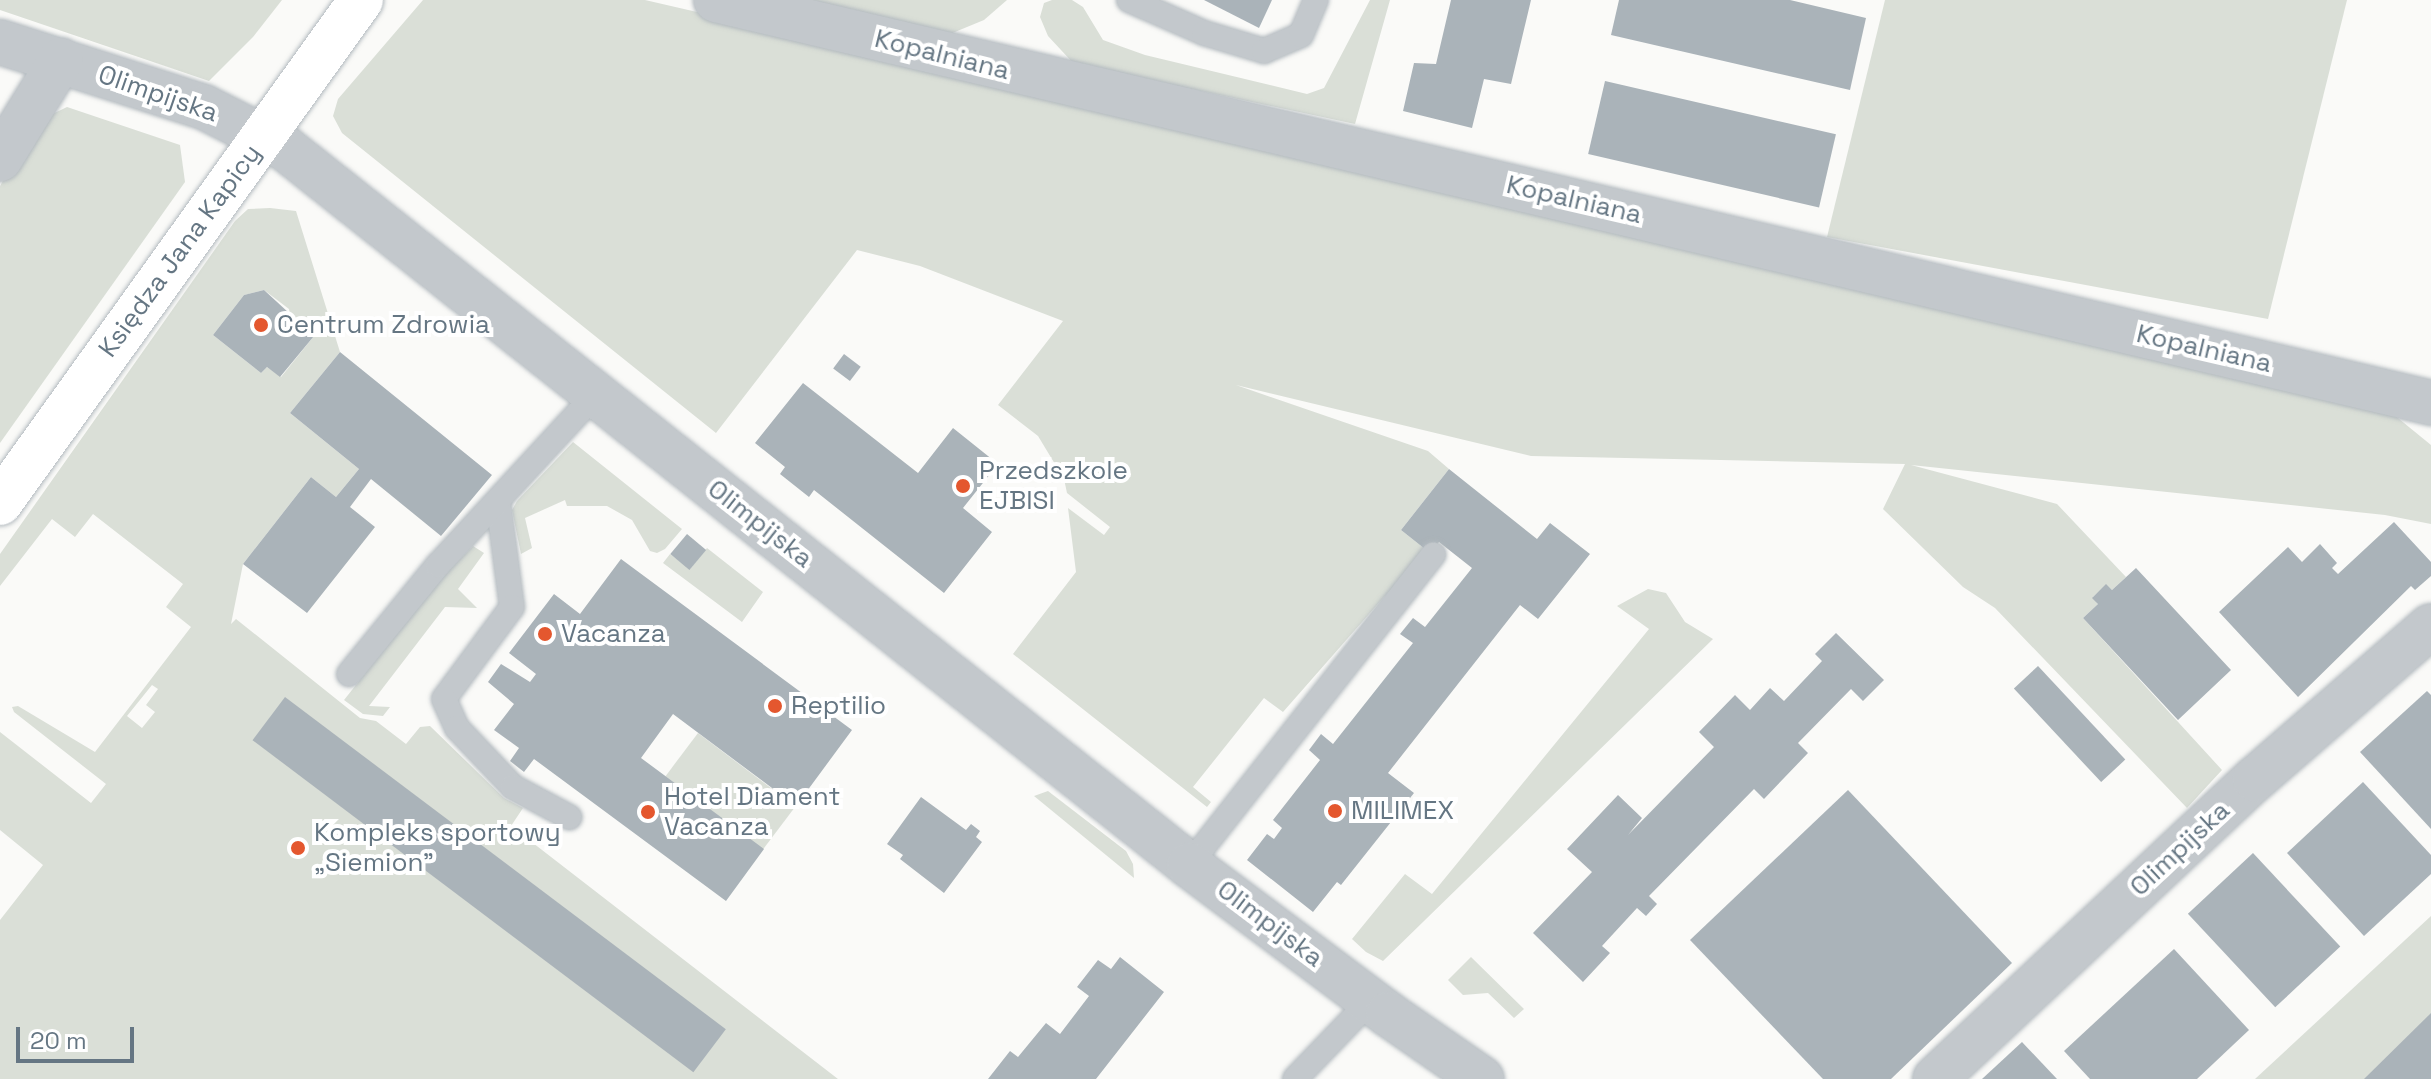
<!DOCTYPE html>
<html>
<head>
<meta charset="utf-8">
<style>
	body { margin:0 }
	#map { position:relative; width:2431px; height:1079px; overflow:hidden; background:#fafaf8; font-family:"Space Grotesk",sans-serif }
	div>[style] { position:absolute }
	.green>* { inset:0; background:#dadfd7; transform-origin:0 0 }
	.building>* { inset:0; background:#aab3b9; transform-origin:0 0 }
	.roads { filter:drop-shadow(0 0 2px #b3babf) drop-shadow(0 0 2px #b3babf) }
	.lane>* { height:24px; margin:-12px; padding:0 12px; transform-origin:12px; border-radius:12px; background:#c3c8cc }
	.street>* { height:44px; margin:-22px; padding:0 22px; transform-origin:22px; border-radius:22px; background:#c3c8cc }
	.secondary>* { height:44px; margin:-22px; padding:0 22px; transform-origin:22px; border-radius:22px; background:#fff }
	.dots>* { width:22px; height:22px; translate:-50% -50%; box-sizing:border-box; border:4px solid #fff; border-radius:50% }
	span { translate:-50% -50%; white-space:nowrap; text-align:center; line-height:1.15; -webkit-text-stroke:8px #fff; paint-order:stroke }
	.street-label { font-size:26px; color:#657683 }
	.poi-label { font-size:26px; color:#657683 }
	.left { translate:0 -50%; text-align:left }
	.scale { position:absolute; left:16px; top:1027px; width:118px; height:36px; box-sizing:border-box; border:4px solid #657683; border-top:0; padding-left:10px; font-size:24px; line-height:28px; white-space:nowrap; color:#657683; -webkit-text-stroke:6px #fff; paint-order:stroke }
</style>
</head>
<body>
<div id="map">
	<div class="green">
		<div style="clip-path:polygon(0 0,282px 0,253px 37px,209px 81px,0 10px)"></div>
		<div style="clip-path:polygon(423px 0,645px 0,1319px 156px,2393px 414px,2431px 445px,2431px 524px,2385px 515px,1911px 465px,2057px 504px,2126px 577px,2112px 590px,2106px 585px,2093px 597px,2098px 604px,2083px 618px,2222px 770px,2187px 808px,1995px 608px,1963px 587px,1883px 509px,1905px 464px,1531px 456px,1236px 385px,1428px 451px,1449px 469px,1401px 530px,1430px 553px,1384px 597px,1283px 712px,1264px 698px,1193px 787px,1211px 802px,1207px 807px,1013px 654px,1076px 572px,1068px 508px,1104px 535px,1110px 527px,1067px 493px,1064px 479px,1038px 436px,998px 405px,1063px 321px,920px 266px,857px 250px,716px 433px,342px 133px,333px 116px,338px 99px)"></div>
		<div style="clip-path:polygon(802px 0,1007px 0,984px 20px,950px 34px)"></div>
		<div style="clip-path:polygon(1052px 0,1072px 0,1083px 7px,1103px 40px,1145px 55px,1307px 94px,1324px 88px,1370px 0,1390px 0,1355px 124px,1074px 64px,1048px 36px,1040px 17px,1044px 3px)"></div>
		<div style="clip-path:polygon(1885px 0,2347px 0,2268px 319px,1827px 237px)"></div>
		<div style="clip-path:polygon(67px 107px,180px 145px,185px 182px,0 443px,0 186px,38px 121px)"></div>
		<div style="clip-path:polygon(evenodd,270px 208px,296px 211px,340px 352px,290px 413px,359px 469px,336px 497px,311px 477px,243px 564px,231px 624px,236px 619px,360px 718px,376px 721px,406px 744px,420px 727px,430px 726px,504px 798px,523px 808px,511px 826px,838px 1079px,0 1079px,0 920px,43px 865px,0 830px,0 732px,91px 803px,106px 784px,14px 712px,12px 707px,18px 706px,95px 752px,191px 627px,166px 607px,183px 584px,93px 514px,75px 537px,52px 519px,0 586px,0 554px,235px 221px,248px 209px,270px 208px,264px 290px,289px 309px,290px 316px,314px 336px,281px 377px,267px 367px,261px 373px,213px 335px,244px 295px,264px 290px,270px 208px,152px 685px,158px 689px,146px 705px,155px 712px,142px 728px,127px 716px,152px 685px)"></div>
		<div style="clip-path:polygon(573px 442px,682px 529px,665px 549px,657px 553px,650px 551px,632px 520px,607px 506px,567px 506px,565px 500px,525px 518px,532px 548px,521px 554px,512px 510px,517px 501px)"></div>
		<div style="clip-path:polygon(473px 546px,484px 553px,458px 589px,477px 608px,445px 607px,369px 706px,390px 707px,383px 716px,363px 714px,344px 700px,442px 577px)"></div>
		<div style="clip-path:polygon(707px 548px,763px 592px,742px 622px,663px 563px,670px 554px,690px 569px)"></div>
		<div style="clip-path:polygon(1648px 589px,1666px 593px,1685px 622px,1713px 639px,1383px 961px,1366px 952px,1352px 939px,1405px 874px,1432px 894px,1649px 629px,1617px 606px)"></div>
		<div style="left:698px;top:733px;width:122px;height:54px;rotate:37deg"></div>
		<div style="clip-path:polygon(1048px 791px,1126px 851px,1133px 864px,1134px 878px,1034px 796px)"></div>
		<div style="clip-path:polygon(2431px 916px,2431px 1079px,2255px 1079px)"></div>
		<div style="clip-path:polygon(1471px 957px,1524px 1009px,1514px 1018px,1488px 993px,1463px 995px,1448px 980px)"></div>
	</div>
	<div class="building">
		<div style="clip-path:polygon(1204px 0,1272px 0,1259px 28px)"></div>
		<div style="clip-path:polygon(1451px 0,1531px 0,1511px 84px,1484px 79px,1472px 128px,1403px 111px,1414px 63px,1436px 64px)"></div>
		<div style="clip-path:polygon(1619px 0,1790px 0,1866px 18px,1850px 90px,1611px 35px)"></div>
		<div style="left:1605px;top:81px;width:237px;height:75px;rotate:13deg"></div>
		<div style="clip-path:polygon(264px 290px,314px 336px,280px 377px,267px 367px,261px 373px,213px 335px,244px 295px)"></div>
		<div style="clip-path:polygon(340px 352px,492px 475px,441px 536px,371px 479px,350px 507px,375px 527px,307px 613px,243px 564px,311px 477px,336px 497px,359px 469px,290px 413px)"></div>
		<div style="left:844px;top:354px;width:21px;height:18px;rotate:37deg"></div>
		<div style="clip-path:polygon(803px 383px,918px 473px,953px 428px,998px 464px,963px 508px,992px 532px,944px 593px,814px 490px,809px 497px,780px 474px,785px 467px,755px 443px)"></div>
		<div style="clip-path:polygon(1449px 469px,1537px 539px,1550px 523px,1590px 554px,1538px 619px,1520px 605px,1388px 773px,1414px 793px,1341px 885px,1337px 882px,1313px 912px,1247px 860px,1267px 834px,1274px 839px,1282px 828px,1273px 820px,1320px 760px,1309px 750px,1321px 734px,1333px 744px,1413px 643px,1400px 634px,1413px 618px,1425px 627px,1472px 568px,1439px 542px,1430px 553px,1401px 530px)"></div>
		<div style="clip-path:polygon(2394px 522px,2431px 562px,2431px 576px,2415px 590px,2411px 586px,2298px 697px,2219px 612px,2288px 547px,2302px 562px,2320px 544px,2337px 563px,2332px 568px,2338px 574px)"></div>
		<div style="left:687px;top:534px;width:25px;height:26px;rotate:40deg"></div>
		<div style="clip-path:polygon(621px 559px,852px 730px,796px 806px,673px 714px,641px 758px,764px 849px,726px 901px,534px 759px,524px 772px,510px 761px,519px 748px,494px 730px,514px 704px,488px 682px,501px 664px,530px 682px,536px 674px,509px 653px,554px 594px,580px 614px)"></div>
		<div style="clip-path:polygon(2136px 568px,2231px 670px,2178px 720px,2083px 618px,2098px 604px,2092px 598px,2106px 584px,2112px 590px)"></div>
		<div style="clip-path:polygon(1836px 633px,1884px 680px,1863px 701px,1851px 689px,1798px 743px,1808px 753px,1764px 799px,1754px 789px,1649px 896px,1657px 904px,1646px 916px,1637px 908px,1602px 946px,1610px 953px,1583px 982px,1533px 933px,1592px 872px,1567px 849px,1618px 795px,1642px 818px,1628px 835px,1714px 747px,1699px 732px,1735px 695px,1750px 710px,1770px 688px,1784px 701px,1822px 661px,1815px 654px)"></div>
		<div style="left:2038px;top:666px;width:128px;height:33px;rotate:47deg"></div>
		<div style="clip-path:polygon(2427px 691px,2431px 695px,2431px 829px,2360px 752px)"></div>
		<div style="left:285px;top:697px;width:552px;height:54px;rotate:37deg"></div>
		<div style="clip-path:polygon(2363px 782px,2431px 855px,2431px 874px,2364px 936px,2287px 853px)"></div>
		<div style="clip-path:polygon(1848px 790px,2012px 963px,1891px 1079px,1823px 1079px,1690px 940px)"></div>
		<div style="clip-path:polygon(921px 797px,966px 830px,971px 824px,980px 831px,976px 837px,982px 842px,944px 893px,900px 859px,903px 855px,887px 844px)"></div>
		<div style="left:2253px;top:853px;width:128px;height:89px;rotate:47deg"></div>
		<div style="clip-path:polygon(2174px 949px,2249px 1030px,2197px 1079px,2090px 1079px,2064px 1051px)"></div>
		<div style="clip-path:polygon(1120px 957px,1164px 992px,1096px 1079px,988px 1079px,1010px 1051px,1018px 1057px,1046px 1023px,1060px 1034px,1089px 996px,1077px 987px,1098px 960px,1111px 969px)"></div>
		<div style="clip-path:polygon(2431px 1013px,2431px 1079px,2364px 1079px)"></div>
		<div style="clip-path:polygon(2022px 1042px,2057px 1079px,1982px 1079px)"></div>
	</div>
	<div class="roads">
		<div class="lane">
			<div style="left:1129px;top:0;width:82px;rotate:23.7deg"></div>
			<div style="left:1204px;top:33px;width:63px;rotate:16.7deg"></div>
			<div style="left:1264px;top:51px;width:40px;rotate:-23.4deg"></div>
			<div style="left:1301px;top:35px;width:38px;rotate:-67deg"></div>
			<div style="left:498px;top:501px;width:107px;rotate:82.5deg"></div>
			<div style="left:512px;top:607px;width:114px;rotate:126.5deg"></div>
			<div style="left:444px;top:699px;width:32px;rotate:66deg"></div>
			<div style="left:457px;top:728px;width:81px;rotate:46.5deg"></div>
			<div style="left:513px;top:787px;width:64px;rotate:28.2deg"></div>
			<div style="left:349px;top:674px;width:141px;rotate:-50.8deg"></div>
			<div style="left:438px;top:565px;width:233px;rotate:-47.3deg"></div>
			<div style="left:1189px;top:865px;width:395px;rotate:-51.8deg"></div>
			<div style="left:1295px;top:1079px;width:108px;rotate:-46.1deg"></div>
		</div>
		<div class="street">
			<div style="left:716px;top:0;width:1762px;rotate:13.22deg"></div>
			<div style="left:0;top:42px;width:214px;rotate:17.7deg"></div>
			<div style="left:204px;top:107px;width:92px;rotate:27.1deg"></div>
			<div style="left:286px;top:149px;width:1152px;rotate:38.41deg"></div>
			<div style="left:1189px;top:865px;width:249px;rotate:36.8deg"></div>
			<div style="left:1388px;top:1014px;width:114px;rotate:34.7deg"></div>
			<div style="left:0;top:159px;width:116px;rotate:-58.4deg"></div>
			<div style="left:1935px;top:1079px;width:439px;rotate:-43.2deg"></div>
			<div style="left:2255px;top:779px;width:233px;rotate:-41deg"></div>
		</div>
		<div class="secondary">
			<div style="left:0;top:503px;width:619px;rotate:-54.33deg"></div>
		</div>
	</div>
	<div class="dots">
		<div style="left:261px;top:325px;background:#e4572e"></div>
		<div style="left:963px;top:486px;background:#e4572e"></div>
		<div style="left:545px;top:634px;background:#e4572e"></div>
		<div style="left:775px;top:706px;background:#e4572e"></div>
		<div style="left:1335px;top:811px;background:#e4572e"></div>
		<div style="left:648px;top:812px;background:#e4572e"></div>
		<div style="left:298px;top:848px;background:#e4572e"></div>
	</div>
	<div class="street-label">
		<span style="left:942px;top:55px;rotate:14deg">Kopalniana</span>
		<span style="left:158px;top:94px;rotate:19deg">Olimpijska</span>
		<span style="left:1574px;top:200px;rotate:13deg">Kopalniana</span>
		<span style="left:180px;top:251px;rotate:-54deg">Księdza Jana Kapicy</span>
		<span style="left:2204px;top:349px;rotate:13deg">Kopalniana</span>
		<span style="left:760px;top:524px;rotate:38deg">Olimpijska</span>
		<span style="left:2180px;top:849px;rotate:-43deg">Olimpijska</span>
		<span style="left:1270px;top:924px;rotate:37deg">Olimpijska</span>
	</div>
	<div class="poi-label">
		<span class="left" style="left:277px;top:325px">Centrum Zdrowia</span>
		<span class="left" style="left:979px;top:486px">Przedszkole<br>EJBISI</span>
		<span class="left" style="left:561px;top:634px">Vacanza</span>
		<span class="left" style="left:791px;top:706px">Reptilio</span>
		<span class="left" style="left:664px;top:812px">Hotel Diament<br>Vacanza</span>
		<span class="left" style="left:1351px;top:811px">MILIMEX</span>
		<span class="left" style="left:314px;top:848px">Kompleks sportowy<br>„Siemion”</span>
	</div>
	<div class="scale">20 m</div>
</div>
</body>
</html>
